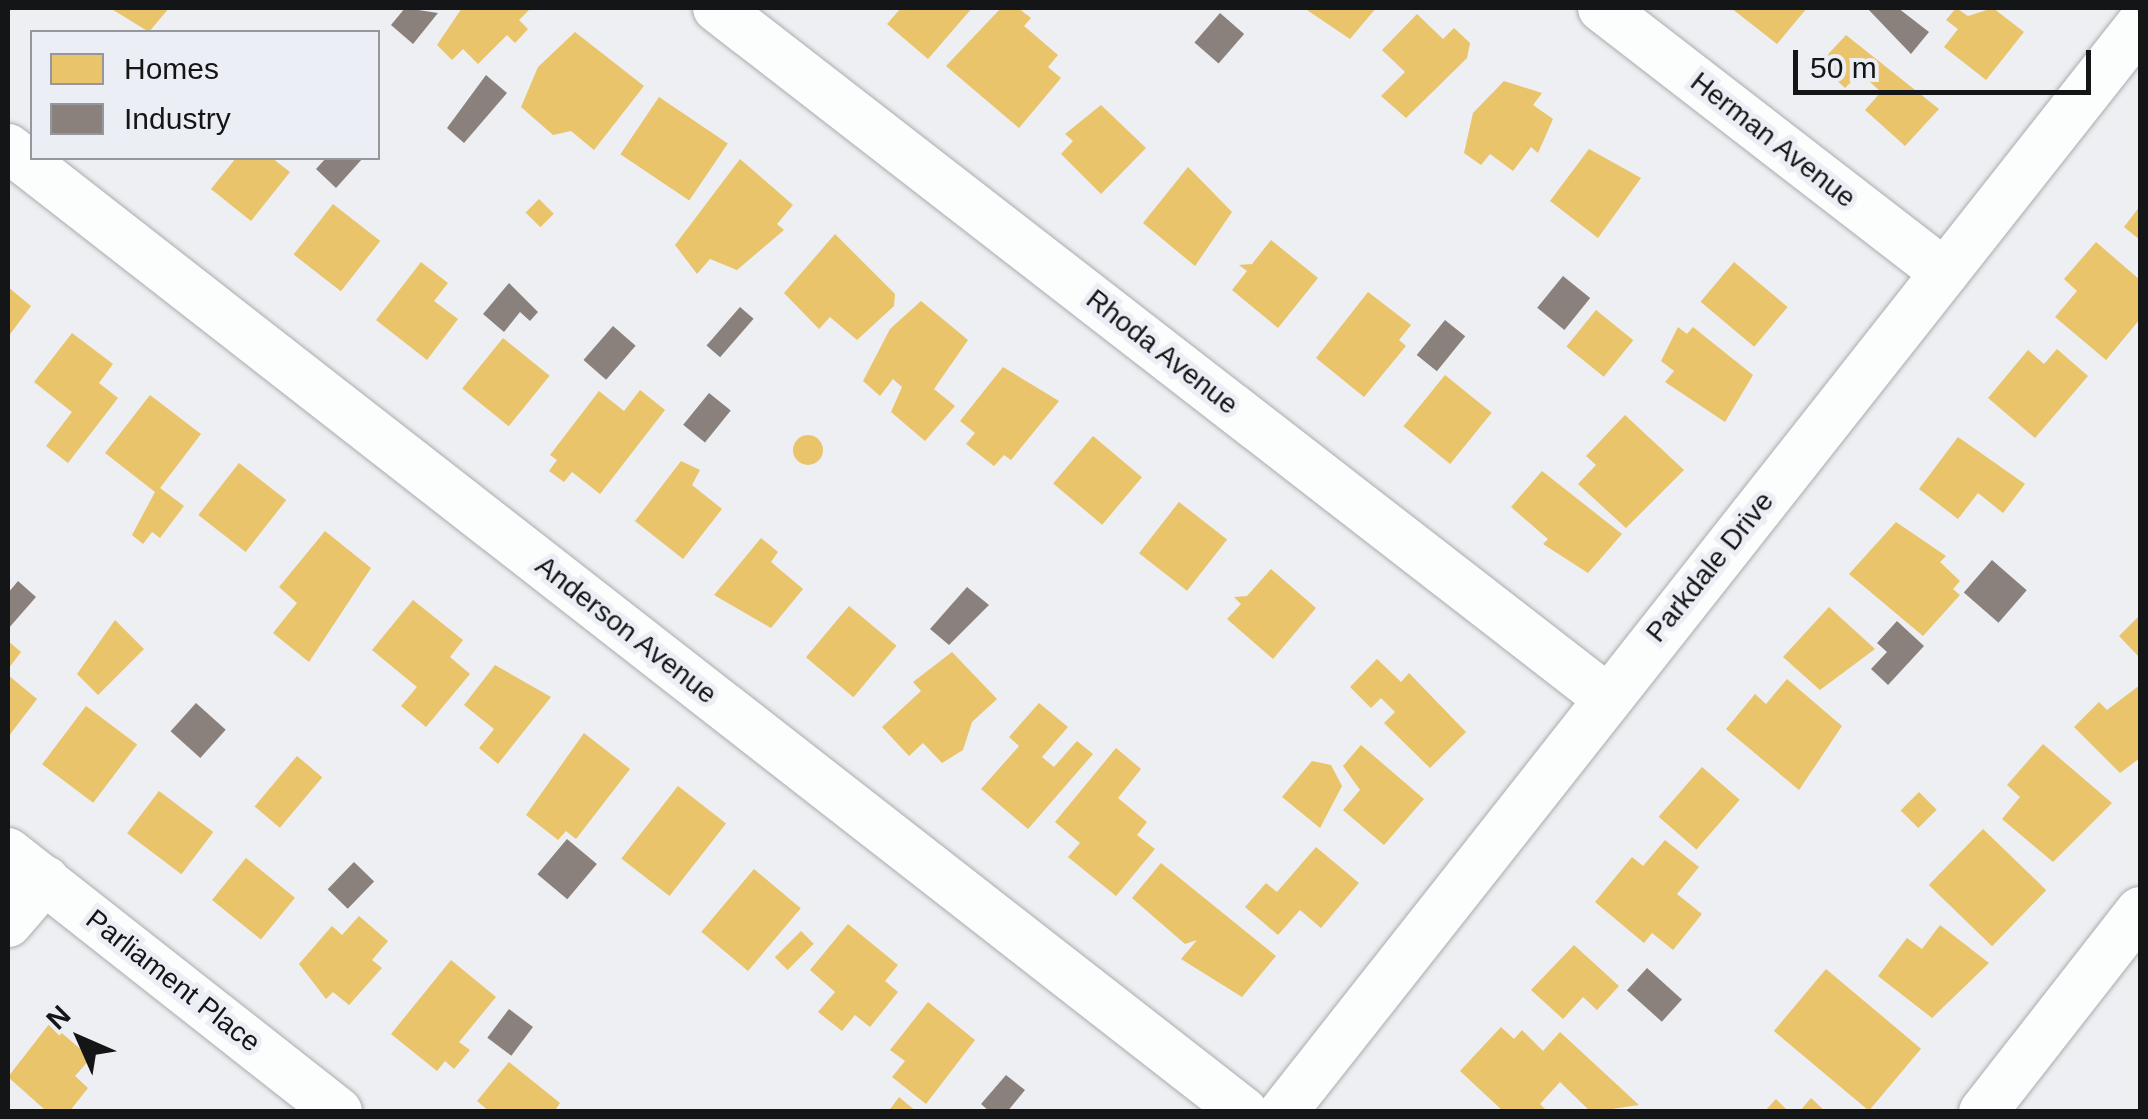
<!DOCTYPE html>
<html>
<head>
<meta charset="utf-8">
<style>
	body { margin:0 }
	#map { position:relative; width:2148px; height:1119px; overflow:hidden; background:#edeff2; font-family:Helvetica,sans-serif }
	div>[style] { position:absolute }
	.homes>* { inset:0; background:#e9c46a; transform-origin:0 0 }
	.round { border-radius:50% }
	.industry>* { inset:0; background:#8a817c; transform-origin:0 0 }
	.roads { filter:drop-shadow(0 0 2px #aaacae) drop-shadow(0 0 2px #aaacae) }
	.minor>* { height:48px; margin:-24px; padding:0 24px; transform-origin:24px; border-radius:24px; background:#fcfdfd }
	span { translate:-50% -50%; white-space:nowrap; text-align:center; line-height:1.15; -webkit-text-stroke:10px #ebeef4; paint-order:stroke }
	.street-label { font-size:28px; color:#141517 }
	.frame { position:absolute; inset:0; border:10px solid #141517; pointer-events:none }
	.legend { position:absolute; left:30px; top:30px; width:350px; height:130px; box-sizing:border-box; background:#ebeef4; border:2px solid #95979c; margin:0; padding:12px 18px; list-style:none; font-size:30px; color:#141517 }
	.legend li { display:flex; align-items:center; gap:20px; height:50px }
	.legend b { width:50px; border:2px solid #95979c }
	.north { position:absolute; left:30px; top:989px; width:100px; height:100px; -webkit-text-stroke:8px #ebeef4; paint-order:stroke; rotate:315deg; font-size:28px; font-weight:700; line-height:40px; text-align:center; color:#141517 }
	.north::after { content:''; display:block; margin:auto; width:35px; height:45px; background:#141517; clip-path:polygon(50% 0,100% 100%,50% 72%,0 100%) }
	.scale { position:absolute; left:1793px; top:50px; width:298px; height:45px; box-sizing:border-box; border:5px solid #141517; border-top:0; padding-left:12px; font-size:30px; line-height:35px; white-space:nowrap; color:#141517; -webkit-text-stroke:8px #ebeef4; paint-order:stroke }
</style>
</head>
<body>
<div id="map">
	<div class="homes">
		<div style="clip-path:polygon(110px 8px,169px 8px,149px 32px)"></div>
		<div style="clip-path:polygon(462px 8px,531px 8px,519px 20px,528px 29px,515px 43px,507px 35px,478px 64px,463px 49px,452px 60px,437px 45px)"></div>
		<div style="clip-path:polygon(901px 8px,972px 8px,928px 59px,887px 24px)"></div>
		<div style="clip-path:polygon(1001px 8px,1018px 8px,1031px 18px,1024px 26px,1058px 55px,1048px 67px,1061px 78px,1019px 128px,946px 66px)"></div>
		<div style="clip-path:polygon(1304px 8px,1376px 8px,1350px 39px)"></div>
		<div style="clip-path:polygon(1731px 8px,1807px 8px,1777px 44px)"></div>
		<div style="clip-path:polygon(1956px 8px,1968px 16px,1993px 8px,2024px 32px,1986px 80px,1944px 47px,1958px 29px,1946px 20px)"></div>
		<div style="clip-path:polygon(1417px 14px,1443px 39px,1454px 28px,1470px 43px,1467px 58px,1406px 118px,1381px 96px,1405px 72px,1382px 50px)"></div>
		<div style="clip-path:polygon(575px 32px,644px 86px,594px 150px,571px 131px,553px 135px,521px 107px,538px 67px)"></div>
		<div style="clip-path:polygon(1846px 35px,1939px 109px,1905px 146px,1865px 110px,1881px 92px,1860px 73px,1845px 88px,1819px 64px)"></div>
		<div style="clip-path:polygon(1504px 81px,1542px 93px,1533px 105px,1553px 119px,1538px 153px,1531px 147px,1513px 171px,1490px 154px,1481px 165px,1464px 153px,1473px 113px)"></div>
		<div style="left:659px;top:97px;width:83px;height:69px;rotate:34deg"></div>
		<div style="clip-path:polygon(1101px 105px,1146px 148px,1101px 194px,1061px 154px,1073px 141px,1065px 134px)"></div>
		<div style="clip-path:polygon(1589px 149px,1641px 178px,1598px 238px,1550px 201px)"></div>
		<div style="clip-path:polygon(236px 158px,272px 158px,290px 172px,251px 221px,211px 189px)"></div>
		<div style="clip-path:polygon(740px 159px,793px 205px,777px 224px,784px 230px,737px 270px,710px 259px,697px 274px,675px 245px)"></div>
		<div style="clip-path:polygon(1188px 167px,1232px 212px,1195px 266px,1143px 223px)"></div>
		<div style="left:539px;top:199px;width:21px;height:19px;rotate:45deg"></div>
		<div style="left:333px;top:204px;width:60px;height:64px;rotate:38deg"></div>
		<div style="clip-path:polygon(2140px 206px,2140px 240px,2124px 227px)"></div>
		<div style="clip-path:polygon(835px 234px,895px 294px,894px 306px,857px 340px,830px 317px,819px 329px,784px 293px)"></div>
		<div style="clip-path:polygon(1271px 240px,1318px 278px,1278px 328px,1232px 290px,1247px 271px,1239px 265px,1252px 264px)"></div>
		<div style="clip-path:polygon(2096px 242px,2140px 280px,2140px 319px,2106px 360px,2055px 317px,2077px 291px,2064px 279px)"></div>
		<div style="clip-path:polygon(421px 262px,448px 283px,434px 301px,458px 319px,427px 360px,376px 320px)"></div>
		<div style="left:1734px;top:262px;width:70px;height:52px;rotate:40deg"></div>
		<div style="clip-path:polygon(8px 287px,31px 306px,8px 337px)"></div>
		<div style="clip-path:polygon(1368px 292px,1411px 325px,1399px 340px,1406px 346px,1364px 397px,1316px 358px)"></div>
		<div style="clip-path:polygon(921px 301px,968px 340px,934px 389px,955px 406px,925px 441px,891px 412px,902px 387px,893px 379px,880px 396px,863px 381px,890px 329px)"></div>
		<div style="left:1596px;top:310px;width:48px;height:47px;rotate:39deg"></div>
		<div style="clip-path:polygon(1678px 327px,1687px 334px,1693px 327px,1753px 375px,1725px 422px,1665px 382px,1674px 371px,1661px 361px)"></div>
		<div style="clip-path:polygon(72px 333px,113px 364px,99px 383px,118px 398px,68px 463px,46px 446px,72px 412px,34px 382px)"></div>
		<div style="left:503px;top:338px;width:60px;height:65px;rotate:39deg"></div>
		<div style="clip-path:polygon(2057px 349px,2088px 376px,2035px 438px,1988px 398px,2028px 350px,2044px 364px)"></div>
		<div style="clip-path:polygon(1003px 367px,1059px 401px,1011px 460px,1004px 455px,994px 466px,966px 444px,975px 433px,960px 421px)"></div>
		<div style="left:1445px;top:375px;width:60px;height:66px;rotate:39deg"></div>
		<div style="clip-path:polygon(640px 390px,665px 410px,600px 494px,572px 472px,564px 482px,549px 471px,557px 460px,550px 455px,599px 391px,624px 411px)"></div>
		<div style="clip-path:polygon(150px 395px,201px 434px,160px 488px,184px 506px,160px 538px,152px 532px,143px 544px,132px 535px,155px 492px,105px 453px)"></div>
		<div style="clip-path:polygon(1625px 415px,1684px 470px,1626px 528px,1578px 484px,1596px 465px,1586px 456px)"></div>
		<div class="round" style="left:793px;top:435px;width:30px;height:30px"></div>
		<div style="left:1093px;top:436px;width:64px;height:62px;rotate:40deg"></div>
		<div style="clip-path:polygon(1958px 437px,2025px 484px,2003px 513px,1978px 493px,1958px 519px,1919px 489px)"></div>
		<div style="clip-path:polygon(681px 461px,700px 470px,692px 485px,722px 509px,683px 559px,635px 521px)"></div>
		<div style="left:239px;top:463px;width:60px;height:66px;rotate:38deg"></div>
		<div style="clip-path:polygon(1542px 471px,1622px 534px,1588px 573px,1543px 544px,1548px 539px,1511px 507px)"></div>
		<div style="left:1179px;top:502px;width:61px;height:65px;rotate:38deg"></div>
		<div style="clip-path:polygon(1896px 522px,1946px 556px,1940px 562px,1960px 581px,1953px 589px,1960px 595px,1923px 636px,1849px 574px)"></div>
		<div style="clip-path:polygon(325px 531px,371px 568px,309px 662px,273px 633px,297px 603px,279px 587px)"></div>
		<div style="clip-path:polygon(761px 538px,778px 552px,771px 562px,803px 589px,771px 628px,714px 595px)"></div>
		<div style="clip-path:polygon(1271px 569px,1316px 608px,1273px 659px,1227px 619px,1241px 604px,1234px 597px,1247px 596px)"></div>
		<div style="clip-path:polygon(413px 600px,463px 640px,450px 657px,470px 674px,426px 727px,401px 706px,417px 687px,372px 650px)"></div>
		<div style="left:849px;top:606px;width:62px;height:67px;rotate:40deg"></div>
		<div style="clip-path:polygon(1829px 607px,1875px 649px,1820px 690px,1783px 657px)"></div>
		<div style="clip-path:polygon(2140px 615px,2140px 658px,2119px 636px)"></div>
		<div style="clip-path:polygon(115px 620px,144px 649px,98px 695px,77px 674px)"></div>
		<div style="clip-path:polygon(8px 641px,21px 652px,8px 669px)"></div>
		<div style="clip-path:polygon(952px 652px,997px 699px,972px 722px,963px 750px,942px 763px,923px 743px,909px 756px,882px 727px,921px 691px,913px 682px)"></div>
		<div style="clip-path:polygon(1377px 659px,1401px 682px,1409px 673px,1466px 732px,1430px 768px,1384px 723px,1395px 712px,1381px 698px,1371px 708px,1350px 687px)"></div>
		<div style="clip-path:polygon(495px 665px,551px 697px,498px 764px,479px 748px,494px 729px,464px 705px)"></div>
		<div style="clip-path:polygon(8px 675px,37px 699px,8px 737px)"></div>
		<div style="clip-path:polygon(1787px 679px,1842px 726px,1799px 790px,1726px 729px,1755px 694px,1766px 704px)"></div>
		<div style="clip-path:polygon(2140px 685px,2140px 758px,2120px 773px,2074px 727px,2099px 702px,2107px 710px)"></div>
		<div style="clip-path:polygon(1039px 703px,1068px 727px,1042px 757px,1054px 767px,1077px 741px,1093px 754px,1028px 829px,981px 789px,1019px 746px,1009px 737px)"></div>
		<div style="left:86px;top:706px;width:64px;height:73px;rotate:37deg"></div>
		<div style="clip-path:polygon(584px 733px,630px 769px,576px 839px,566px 831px,558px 840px,526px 815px)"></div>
		<div style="clip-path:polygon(2043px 744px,2112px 803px,2053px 862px,2002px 819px,2020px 797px,2007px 785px)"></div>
		<div style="clip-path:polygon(1361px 745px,1424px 799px,1384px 845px,1343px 810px,1360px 790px,1343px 766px)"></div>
		<div style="clip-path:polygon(1116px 748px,1141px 769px,1118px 798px,1147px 822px,1137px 835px,1155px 849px,1116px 896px,1068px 857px,1080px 843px,1055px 822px)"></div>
		<div style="left:297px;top:756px;width:33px;height:66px;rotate:40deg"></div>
		<div style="clip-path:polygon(1312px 761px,1331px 765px,1342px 786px,1320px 828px,1282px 797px)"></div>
		<div style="left:1702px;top:767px;width:50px;height:66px;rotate:41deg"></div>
		<div style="left:678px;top:786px;width:61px;height:92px;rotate:38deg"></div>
		<div style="left:159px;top:791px;width:68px;height:53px;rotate:37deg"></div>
		<div style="left:1919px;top:792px;width:25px;height:26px;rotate:45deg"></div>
		<div style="left:1983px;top:829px;width:88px;height:78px;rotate:44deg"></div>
		<div style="clip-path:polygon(1665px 840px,1699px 867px,1677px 894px,1702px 914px,1673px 950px,1652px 933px,1644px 943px,1595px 902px,1632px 857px,1643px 866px)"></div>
		<div style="clip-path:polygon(1316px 847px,1359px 883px,1321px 928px,1300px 910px,1278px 935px,1245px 907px,1266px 883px,1277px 892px)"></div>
		<div style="left:246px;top:858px;width:63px;height:54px;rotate:39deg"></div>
		<div style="clip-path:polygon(1161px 863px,1276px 956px,1242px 997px,1181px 959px,1197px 940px,1185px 944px,1132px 898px)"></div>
		<div style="left:754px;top:869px;width:61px;height:82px;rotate:40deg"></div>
		<div style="clip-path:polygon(359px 916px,388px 941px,372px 960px,382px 968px,349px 1005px,333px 992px,326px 999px,299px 964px,332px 926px,342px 935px)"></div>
		<div style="clip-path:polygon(848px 924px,898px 965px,885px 981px,898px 992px,870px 1027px,855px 1015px,842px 1031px,818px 1012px,835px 992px,810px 970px)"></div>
		<div style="clip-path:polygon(1940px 925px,1989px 963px,1932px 1018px,1878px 976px,1907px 938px,1922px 949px)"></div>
		<div style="left:801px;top:931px;width:18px;height:37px;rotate:45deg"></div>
		<div style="clip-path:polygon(1574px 945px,1619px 986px,1597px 1010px,1583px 997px,1563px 1019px,1531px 990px)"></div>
		<div style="clip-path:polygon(451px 960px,496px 997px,459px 1042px,470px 1050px,454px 1069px,445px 1061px,437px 1071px,391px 1034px)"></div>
		<div style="left:1826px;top:969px;width:124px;height:81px;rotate:40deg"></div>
		<div style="clip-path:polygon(928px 1002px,975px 1040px,926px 1104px,892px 1077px,905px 1061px,890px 1050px)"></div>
		<div style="clip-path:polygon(50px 1023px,91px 1058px,75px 1076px,88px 1088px,69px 1112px,44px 1109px,8px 1077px)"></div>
		<div style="clip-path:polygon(1501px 1027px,1514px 1039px,1522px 1030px,1543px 1051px,1560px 1032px,1639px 1105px,1591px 1112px,1560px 1082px,1540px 1104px,1548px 1112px,1504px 1112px,1460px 1071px)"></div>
		<div style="clip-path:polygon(509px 1062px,560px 1103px,554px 1112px,490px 1112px,477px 1101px)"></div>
		<div style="clip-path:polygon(899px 1097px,917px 1112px,888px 1112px)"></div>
		<div style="clip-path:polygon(1811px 1098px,1826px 1112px,1799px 1112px)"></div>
		<div style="clip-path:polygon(1776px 1099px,1789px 1112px,1764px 1112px)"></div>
	</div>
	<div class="industry">
		<div style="clip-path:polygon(405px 8px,438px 13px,413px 44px,391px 25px)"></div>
		<div style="clip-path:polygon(1867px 8px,1898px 8px,1929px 32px,1911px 54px)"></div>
		<div style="left:1220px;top:13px;width:32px;height:39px;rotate:41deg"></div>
		<div style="clip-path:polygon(486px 75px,507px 93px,464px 143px,447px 128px)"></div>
		<div style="clip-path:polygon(326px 158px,363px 158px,336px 188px,316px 169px)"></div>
		<div style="left:1563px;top:276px;width:35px;height:41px;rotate:39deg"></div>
		<div style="clip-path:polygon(509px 283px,538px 312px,530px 321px,520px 312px,504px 332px,483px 314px)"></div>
		<div style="left:740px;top:307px;width:18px;height:51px;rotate:41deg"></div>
		<div style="left:1445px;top:320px;width:26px;height:45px;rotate:39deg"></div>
		<div style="left:613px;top:326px;width:30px;height:45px;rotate:41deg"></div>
		<div style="left:709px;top:393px;width:28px;height:41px;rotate:39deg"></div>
		<div style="left:1992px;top:560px;width:46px;height:43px;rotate:41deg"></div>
		<div style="clip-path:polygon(18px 581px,36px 597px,8px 629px,8px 593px)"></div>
		<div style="clip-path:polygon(967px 587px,989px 605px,949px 645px,930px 629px)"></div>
		<div style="clip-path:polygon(1897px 621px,1924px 646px,1888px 685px,1871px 669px,1887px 652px,1877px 643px)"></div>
		<div style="left:196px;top:703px;width:40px;height:38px;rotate:42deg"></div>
		<div style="left:567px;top:839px;width:39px;height:46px;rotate:40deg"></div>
		<div style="left:354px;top:862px;width:28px;height:38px;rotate:44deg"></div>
		<div style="left:1647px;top:968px;width:47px;height:30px;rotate:42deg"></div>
		<div style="left:509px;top:1009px;width:30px;height:36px;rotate:37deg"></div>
		<div style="clip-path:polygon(1006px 1075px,1025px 1090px,1007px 1112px,990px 1112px,981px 1104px)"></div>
	</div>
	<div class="roads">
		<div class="minor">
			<div style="left:717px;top:8px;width:1125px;rotate:37.78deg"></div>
			<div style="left:1602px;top:8px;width:433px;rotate:37.7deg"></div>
			<div style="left:8px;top:148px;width:1567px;rotate:37.95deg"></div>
			<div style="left:8px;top:852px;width:420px;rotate:38.2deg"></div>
			<div style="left:8px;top:923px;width:57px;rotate:-49.3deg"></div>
			<div style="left:1283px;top:1112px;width:1384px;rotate:-51.75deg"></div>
			<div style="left:1983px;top:1112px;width:255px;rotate:-52deg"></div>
		</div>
	</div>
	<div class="street-label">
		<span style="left:1773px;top:140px;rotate:38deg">Herman Avenue</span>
		<span style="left:1162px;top:352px;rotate:38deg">Rhoda Avenue</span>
		<span style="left:1710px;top:567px;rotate:-51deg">Parkdale Drive</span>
		<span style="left:626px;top:630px;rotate:38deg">Anderson Avenue</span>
		<span style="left:173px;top:981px;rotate:38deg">Parliament Place</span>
	</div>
	<div class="frame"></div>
	<ul class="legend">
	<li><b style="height:28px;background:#e9c46a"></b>Homes</li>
	<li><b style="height:28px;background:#8a817c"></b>Industry</li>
	</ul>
	<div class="north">N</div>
	<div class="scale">50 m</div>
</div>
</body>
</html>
